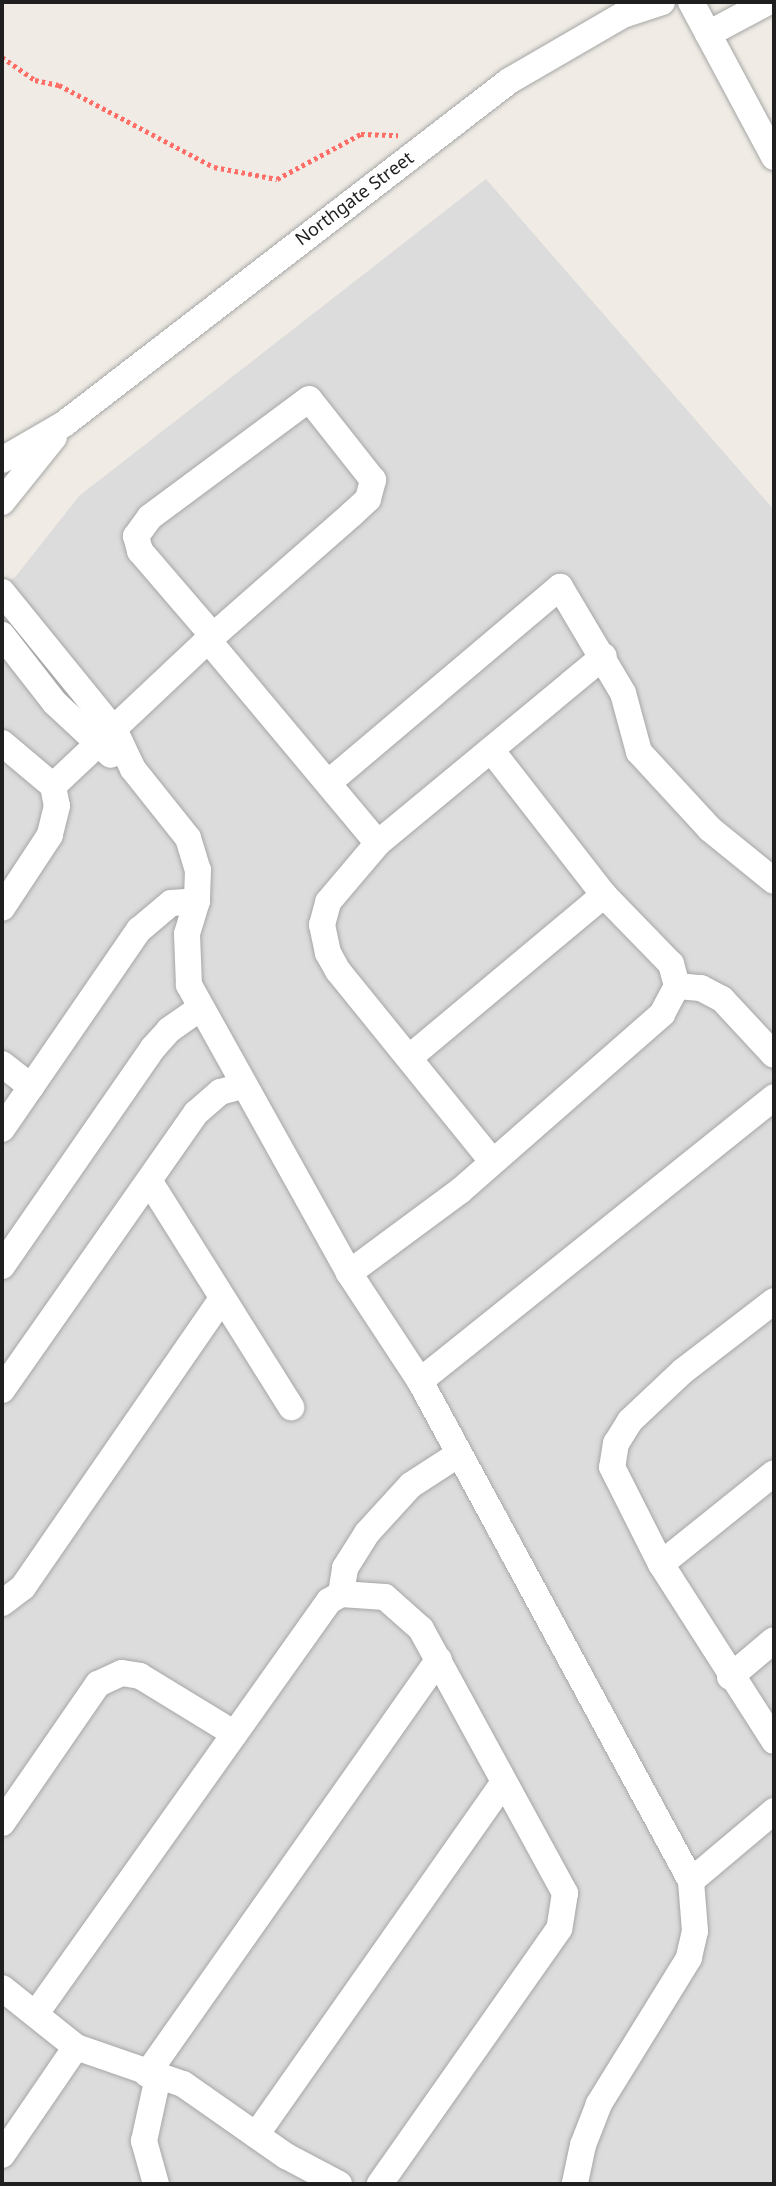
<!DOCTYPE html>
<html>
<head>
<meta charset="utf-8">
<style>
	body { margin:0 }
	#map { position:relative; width:776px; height:2186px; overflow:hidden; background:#f0ece5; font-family:"Noto Sans",sans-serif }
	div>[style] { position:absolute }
	.residential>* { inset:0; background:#dddcdc }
	.path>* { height:4.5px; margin-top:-2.25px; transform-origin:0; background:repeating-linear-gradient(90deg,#ff6d67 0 3.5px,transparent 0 7px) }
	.roads { filter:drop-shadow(0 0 2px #a6a6a6) drop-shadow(0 0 2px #a6a6a6) }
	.minor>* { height:26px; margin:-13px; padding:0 13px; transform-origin:13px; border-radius:13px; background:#fff }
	span { translate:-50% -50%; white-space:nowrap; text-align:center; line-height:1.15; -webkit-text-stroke:5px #fff; paint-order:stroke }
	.street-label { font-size:18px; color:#1f1f1f }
	.frame { position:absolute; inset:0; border:4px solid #1f1f1f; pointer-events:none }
</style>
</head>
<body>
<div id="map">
	<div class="residential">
		<div style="clip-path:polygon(486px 179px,774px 510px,774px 2184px,2px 2184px,2px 587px,16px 576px,79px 496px)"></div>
	</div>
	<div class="path">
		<div style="left:2px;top:57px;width:40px;rotate:34.9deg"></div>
		<div style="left:35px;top:80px;width:25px;rotate:12deg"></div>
		<div style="left:59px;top:85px;width:175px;rotate:27.9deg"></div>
		<div style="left:214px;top:167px;width:64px;rotate:10.8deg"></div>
		<div style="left:277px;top:179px;width:95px;rotate:-28.2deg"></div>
		<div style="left:361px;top:134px;width:37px;rotate:2deg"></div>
	</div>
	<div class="roads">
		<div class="minor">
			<div style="left:691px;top:2px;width:176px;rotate:61.8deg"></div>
			<div style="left:708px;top:34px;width:68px;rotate:-28.1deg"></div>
			<div style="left:2px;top:460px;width:72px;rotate:-30.1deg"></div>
			<div style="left:64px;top:424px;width:562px;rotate:-37.62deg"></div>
			<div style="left:509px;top:81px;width:132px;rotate:-30.1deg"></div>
			<div style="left:623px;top:15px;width:41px;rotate:-18.4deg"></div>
			<div style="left:2px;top:502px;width:83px;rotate:-51.3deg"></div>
			<div style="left:2px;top:592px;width:179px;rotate:50.9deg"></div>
			<div style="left:115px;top:731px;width:42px;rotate:64.7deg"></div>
			<div style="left:133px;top:769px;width:88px;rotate:51.4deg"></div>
			<div style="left:188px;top:838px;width:34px;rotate:73deg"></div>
			<div style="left:198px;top:870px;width:31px;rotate:92deg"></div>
			<div style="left:197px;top:901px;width:34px;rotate:107deg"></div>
			<div style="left:187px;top:934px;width:51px;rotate:87.8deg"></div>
			<div style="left:189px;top:985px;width:329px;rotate:60.9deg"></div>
			<div style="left:349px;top:1273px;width:129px;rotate:56.7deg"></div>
			<div style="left:420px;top:1381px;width:569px;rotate:61.54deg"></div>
			<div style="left:691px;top:1881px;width:50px;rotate:85.4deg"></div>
			<div style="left:695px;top:1931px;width:28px;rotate:103deg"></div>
			<div style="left:689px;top:1958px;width:172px;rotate:121.7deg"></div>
			<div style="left:599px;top:2104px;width:44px;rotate:111.3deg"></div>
			<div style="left:583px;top:2145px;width:40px;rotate:102deg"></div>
			<div style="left:2px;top:635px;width:86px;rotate:52.1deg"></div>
			<div style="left:55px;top:703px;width:76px;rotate:42.9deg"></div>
			<div style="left:208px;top:640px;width:265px;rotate:50.1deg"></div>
			<div style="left:2px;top:743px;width:67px;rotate:40.1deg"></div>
			<div style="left:53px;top:786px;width:20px;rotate:79deg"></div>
			<div style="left:57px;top:806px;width:30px;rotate:104deg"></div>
			<div style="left:50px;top:835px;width:87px;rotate:123.3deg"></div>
			<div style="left:328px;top:783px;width:304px;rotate:-40.2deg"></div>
			<div style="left:560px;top:587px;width:123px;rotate:59.3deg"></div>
			<div style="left:623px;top:693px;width:61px;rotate:74.8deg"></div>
			<div style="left:639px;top:752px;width:105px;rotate:47.3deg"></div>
			<div style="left:710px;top:829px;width:82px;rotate:39.1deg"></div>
			<div style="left:53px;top:786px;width:213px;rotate:-43.3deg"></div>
			<div style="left:208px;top:640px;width:6px;rotate:-39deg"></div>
			<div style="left:213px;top:636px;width:185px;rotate:-41.3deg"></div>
			<div style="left:352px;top:514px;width:22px;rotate:-43deg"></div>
			<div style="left:368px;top:499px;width:20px;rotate:-75deg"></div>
			<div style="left:373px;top:480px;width:103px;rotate:-128.3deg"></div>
			<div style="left:309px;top:399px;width:198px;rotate:143.4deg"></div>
			<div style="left:150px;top:517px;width:24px;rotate:126deg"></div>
			<div style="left:136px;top:536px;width:16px;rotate:75deg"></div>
			<div style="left:140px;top:551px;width:112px;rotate:49.3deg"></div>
			<div style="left:677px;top:986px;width:24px;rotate:5deg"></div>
			<div style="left:701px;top:988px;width:24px;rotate:28deg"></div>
			<div style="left:722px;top:999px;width:76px;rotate:47.1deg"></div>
			<div style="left:410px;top:1057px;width:253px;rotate:-39.9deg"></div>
			<div style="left:2px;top:1064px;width:37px;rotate:38deg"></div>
			<div style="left:2px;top:1129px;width:242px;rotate:-55.5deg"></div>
			<div style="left:139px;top:930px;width:42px;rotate:-40.2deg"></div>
			<div style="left:171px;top:903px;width:26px;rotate:-4deg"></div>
			<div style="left:492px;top:1161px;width:245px;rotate:-129deg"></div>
			<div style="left:338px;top:971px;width:21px;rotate:-119deg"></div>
			<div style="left:328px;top:953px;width:29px;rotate:-102deg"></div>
			<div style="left:322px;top:925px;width:24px;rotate:-75deg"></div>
			<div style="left:328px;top:902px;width:77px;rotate:-49.7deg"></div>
			<div style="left:378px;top:843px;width:293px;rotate:-39.6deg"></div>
			<div style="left:150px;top:1182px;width:266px;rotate:57.9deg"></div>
			<div style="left:2px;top:1266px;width:265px;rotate:-55.3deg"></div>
			<div style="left:153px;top:1048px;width:24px;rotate:-48deg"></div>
			<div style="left:169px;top:1030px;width:39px;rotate:-35deg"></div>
			<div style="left:349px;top:1273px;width:138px;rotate:-36.5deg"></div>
			<div style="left:460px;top:1191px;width:269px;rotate:-41.2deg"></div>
			<div style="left:662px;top:1014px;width:32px;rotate:-62deg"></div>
			<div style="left:677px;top:986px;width:23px;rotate:-105deg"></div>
			<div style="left:671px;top:964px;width:96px;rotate:-134.2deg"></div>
			<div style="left:604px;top:895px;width:184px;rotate:-127.9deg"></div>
			<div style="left:774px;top:1301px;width:115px;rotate:142.4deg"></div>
			<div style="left:683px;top:1371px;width:73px;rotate:136.7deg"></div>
			<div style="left:630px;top:1421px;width:26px;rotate:122deg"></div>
			<div style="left:616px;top:1443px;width:24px;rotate:99deg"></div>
			<div style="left:612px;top:1467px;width:109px;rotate:63.2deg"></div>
			<div style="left:661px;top:1564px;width:210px;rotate:57.4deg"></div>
			<div style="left:420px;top:1381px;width:454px;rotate:-38.7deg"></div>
			<div style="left:2px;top:1390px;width:338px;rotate:-55deg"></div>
			<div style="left:196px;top:1113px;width:32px;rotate:-41deg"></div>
			<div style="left:220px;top:1092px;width:24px;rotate:-15deg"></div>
			<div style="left:661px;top:1564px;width:145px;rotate:-38.8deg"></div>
			<div style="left:341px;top:1594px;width:26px;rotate:-81deg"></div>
			<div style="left:345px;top:1568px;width:41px;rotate:-57.8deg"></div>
			<div style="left:367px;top:1533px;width:65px;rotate:-47.5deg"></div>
			<div style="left:411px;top:1485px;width:57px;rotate:-32.9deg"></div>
			<div style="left:2px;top:1603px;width:26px;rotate:-37deg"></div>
			<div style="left:23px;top:1587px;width:350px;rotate:-55.4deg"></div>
			<div style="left:730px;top:1677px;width:57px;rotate:-40.1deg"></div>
			<div style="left:2px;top:1823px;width:169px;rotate:-55.4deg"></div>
			<div style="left:98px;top:1684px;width:26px;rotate:-25deg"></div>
			<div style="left:122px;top:1673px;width:18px;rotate:9deg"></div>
			<div style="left:140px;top:1676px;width:111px;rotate:31.4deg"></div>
			<div style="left:691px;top:1881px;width:109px;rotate:-40.1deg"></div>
			<div style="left:2px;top:1988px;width:95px;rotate:38.6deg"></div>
			<div style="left:76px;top:2047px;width:113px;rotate:19.1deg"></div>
			<div style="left:183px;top:2084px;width:126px;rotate:35deg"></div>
			<div style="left:286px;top:2156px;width:60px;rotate:27.8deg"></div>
			<div style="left:37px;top:2012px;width:504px;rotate:-54.61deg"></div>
			<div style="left:329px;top:1601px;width:14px;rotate:-30deg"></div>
			<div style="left:341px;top:1594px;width:44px;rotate:3.9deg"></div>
			<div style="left:385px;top:1597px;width:48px;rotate:41.6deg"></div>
			<div style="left:421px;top:1629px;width:301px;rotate:61.4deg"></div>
			<div style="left:565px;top:1893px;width:36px;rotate:99deg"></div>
			<div style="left:559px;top:1929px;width:312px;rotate:125.1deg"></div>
			<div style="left:147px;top:2074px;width:507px;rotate:-54.87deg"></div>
			<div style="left:256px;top:2135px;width:428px;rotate:-54.9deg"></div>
			<div style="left:2px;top:2155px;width:131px;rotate:-55.6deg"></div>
			<div style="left:156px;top:2184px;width:45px;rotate:-105.6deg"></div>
			<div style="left:144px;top:2141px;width:66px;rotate:-77.7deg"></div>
		</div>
	</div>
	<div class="street-label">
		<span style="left:354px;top:198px;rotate:-37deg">Northgate Street</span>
	</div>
	<div class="frame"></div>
</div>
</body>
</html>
